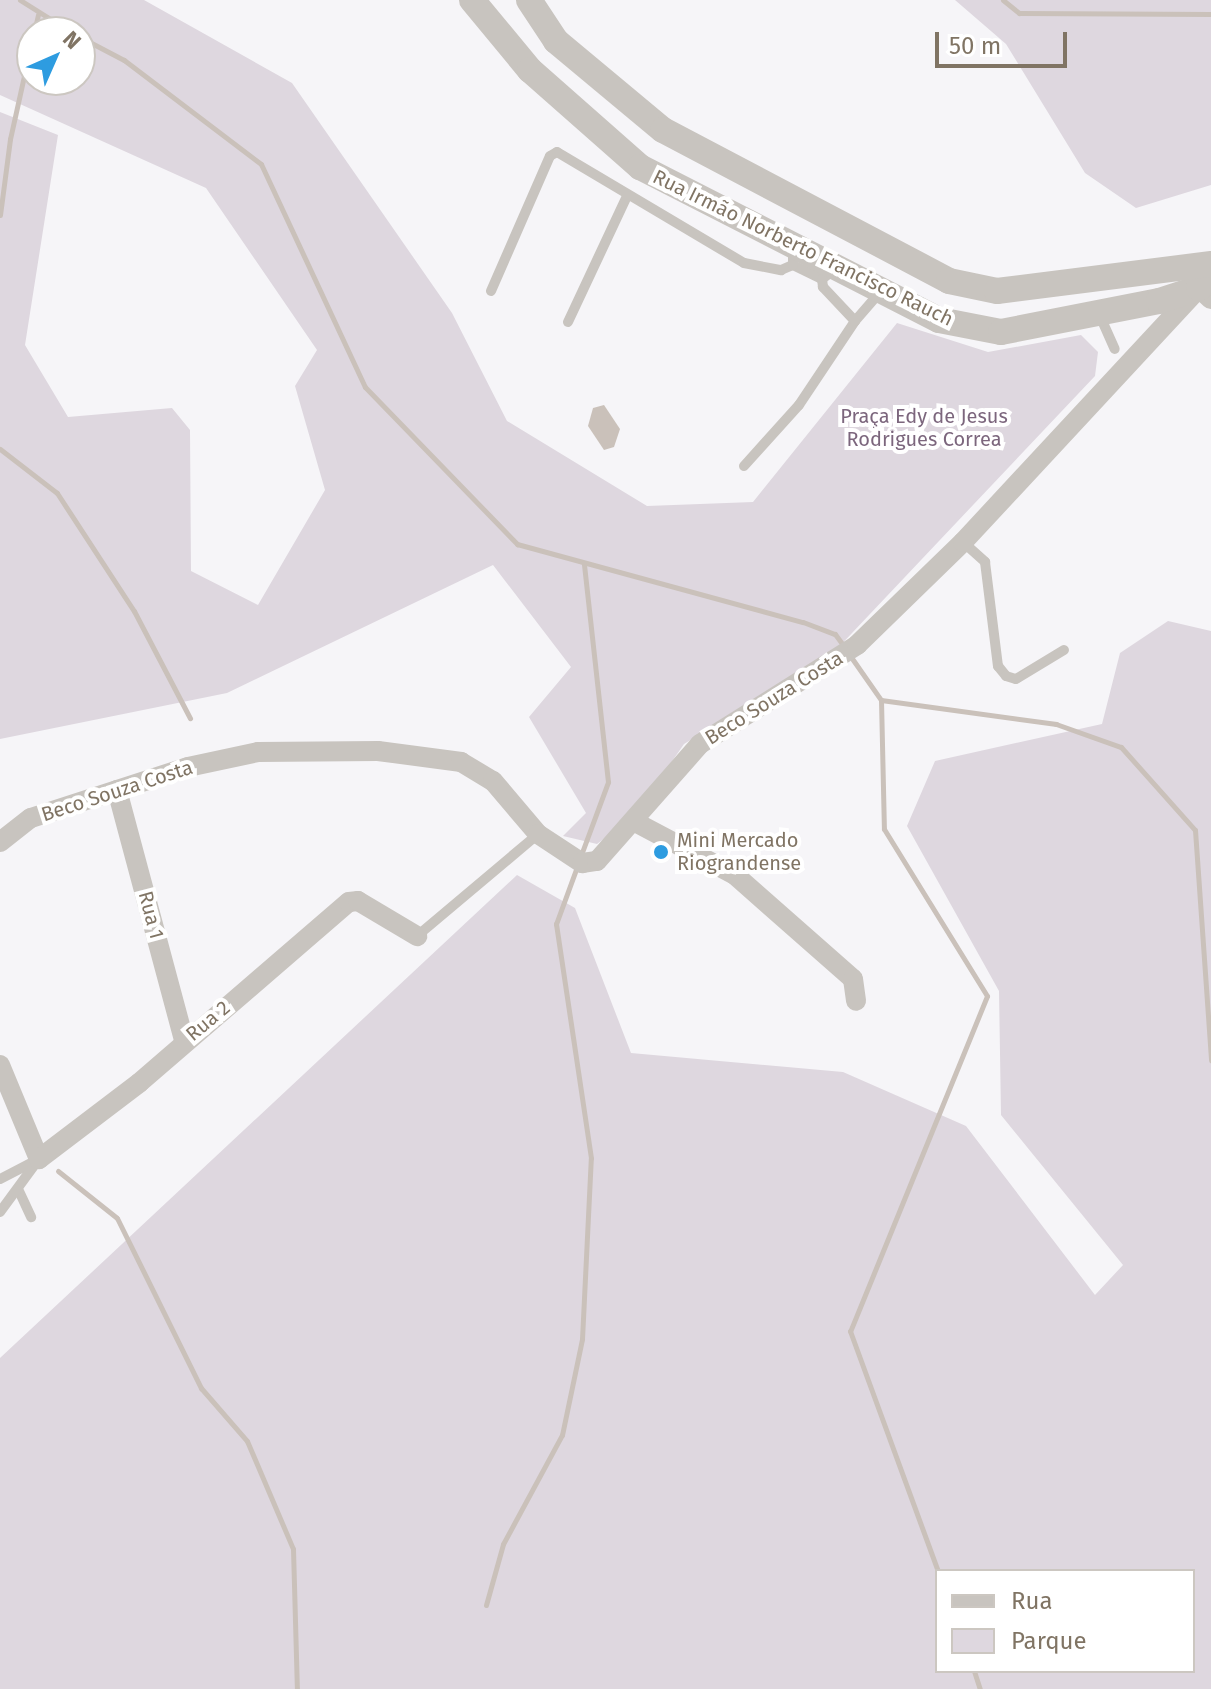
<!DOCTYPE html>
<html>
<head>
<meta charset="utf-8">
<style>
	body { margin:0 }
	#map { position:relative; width:1211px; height:1689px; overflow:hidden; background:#f6f5f8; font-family:"Fira Sans",sans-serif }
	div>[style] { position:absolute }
	.green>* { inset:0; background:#ded7df }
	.water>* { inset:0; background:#cac1ba }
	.stream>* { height:5px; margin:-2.5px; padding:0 2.5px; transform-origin:2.5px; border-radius:2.5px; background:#cac1ba }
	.service>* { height:10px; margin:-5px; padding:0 5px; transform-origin:5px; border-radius:5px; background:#c8c4bf }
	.minor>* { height:20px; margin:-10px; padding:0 10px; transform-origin:10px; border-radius:10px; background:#c8c4bf }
	.tertiary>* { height:26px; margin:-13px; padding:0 13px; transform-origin:13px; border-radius:13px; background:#c8c4bf }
	.dots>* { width:22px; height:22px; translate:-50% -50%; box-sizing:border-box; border:4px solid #fff; border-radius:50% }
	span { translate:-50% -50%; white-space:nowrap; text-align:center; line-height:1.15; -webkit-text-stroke:8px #fff; paint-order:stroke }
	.street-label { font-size:20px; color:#807464 }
	.park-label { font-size:20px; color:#7c667d }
	.poi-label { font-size:20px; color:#807464 }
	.left { translate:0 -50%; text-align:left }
	.legend { position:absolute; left:935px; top:1569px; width:260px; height:104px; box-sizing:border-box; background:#fff; border:2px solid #ccc7c1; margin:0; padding:10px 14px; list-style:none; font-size:24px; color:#807464 }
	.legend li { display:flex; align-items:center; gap:16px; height:40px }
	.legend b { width:40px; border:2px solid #ccc7c1 }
	.north { position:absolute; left:16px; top:16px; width:80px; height:80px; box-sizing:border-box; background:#fff; border:2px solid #ccc7c1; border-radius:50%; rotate:45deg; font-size:22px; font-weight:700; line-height:32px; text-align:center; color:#807464 }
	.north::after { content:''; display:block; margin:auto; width:28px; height:36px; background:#2e9ce0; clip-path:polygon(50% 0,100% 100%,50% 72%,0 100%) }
	.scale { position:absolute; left:935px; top:32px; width:132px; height:36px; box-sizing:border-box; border:4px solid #807464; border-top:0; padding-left:10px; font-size:24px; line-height:28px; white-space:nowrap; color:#807464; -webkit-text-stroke:6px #fff; paint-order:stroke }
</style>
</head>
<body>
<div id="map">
	<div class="green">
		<div style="clip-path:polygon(evenodd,0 0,144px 0,292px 83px,452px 313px,507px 421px,647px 506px,753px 502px,897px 323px,988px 352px,1081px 335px,1098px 352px,1095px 376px,835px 651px,684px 744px,634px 816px,597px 844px,563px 836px,586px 813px,529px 717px,571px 667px,493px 565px,227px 693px,0 739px,0 112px,58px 135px,25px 345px,68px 417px,172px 408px,190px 430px,191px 571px,258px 605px,325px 490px,295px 386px,317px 350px,206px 188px,0 95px,0 0,32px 32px,80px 32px,80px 80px,32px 80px,32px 32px)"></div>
		<div style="clip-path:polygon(955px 0,1211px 0,1211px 185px,1136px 208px,1085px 173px,1006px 44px)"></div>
		<div style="clip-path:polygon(evenodd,1168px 621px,1211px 631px,1211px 1689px,0 1689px,0 1358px,517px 875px,575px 908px,631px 1053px,843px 1072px,966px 1126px,1095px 1295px,1123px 1265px,1001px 1115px,999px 991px,907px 826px,935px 761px,1102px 724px,1120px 653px,1168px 621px,937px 1571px,1193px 1571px,1193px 1671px,937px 1671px,937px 1571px)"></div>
	</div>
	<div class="water">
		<div style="clip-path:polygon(604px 405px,620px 429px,614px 447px,604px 450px,588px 426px,593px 408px)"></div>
	</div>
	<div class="stream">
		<div style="left:20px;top:0;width:60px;rotate:32.1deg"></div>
		<div style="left:1003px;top:0;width:21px;rotate:39deg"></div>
		<div style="left:1019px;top:13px;width:192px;rotate:0.3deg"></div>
		<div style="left:34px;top:32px;width:18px;rotate:-77deg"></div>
		<div style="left:80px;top:37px;width:50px;rotate:27.6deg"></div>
		<div style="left:124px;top:60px;width:172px;rotate:37.2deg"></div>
		<div style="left:261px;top:164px;width:246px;rotate:65deg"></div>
		<div style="left:365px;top:387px;width:219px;rotate:45.9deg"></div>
		<div style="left:517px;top:544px;width:296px;rotate:15.3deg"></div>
		<div style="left:803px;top:622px;width:34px;rotate:21deg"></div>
		<div style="left:835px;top:634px;width:17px;rotate:54deg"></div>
		<div style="left:0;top:215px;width:77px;rotate:-82.5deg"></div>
		<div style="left:10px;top:139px;width:101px;rotate:-77.5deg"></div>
		<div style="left:0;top:449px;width:72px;rotate:37.7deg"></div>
		<div style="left:57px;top:493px;width:141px;rotate:56.9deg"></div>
		<div style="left:134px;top:611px;width:121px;rotate:62.4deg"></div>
		<div style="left:851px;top:657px;width:52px;rotate:55.1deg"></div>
		<div style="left:881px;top:700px;width:129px;rotate:88.7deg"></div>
		<div style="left:884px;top:829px;width:196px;rotate:58.3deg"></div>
		<div style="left:987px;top:996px;width:362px;rotate:112.2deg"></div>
		<div style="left:850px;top:1331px;width:256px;rotate:69.9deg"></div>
		<div style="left:881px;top:700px;width:177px;rotate:7.8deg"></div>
		<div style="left:1056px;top:724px;width:69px;rotate:19.5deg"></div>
		<div style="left:1121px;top:747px;width:111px;rotate:48.3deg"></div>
		<div style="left:1195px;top:830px;width:231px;rotate:86deg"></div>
		<div style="left:581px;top:855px;width:78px;rotate:-69.7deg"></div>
		<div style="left:608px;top:782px;width:220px;rotate:-96.3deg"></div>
		<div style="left:58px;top:1171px;width:75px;rotate:38.5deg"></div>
		<div style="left:117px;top:1218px;width:190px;rotate:63.7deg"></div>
		<div style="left:201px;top:1388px;width:70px;rotate:49deg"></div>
		<div style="left:247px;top:1441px;width:117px;rotate:66.9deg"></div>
		<div style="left:293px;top:1549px;width:140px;rotate:88.4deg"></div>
		<div style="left:486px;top:1605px;width:63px;rotate:-74.4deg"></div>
		<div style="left:503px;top:1544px;width:124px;rotate:-61.6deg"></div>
		<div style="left:562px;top:1435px;width:98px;rotate:-78.2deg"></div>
		<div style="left:582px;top:1339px;width:181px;rotate:-87.2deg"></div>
		<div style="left:591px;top:1158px;width:237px;rotate:-98.5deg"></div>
		<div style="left:556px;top:924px;width:64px;rotate:-69.9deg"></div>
		<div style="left:974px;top:1671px;width:19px;rotate:72deg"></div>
	</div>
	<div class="service">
		<div style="left:793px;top:265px;width:32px;rotate:26deg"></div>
		<div style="left:491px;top:291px;width:147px;rotate:-66.4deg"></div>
		<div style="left:550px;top:156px;width:8px;rotate:-30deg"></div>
		<div style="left:557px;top:152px;width:217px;rotate:30.7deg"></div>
		<div style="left:744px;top:263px;width:38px;rotate:11deg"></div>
		<div style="left:781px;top:270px;width:13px;rotate:-23deg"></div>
		<div style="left:793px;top:265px;width:17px;rotate:-90deg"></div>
		<div style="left:1100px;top:316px;width:36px;rotate:66deg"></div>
		<div style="left:855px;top:321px;width:38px;rotate:-49deg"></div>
		<div style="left:568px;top:322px;width:139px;rotate:-64.9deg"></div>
		<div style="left:744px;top:466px;width:82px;rotate:-48deg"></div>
		<div style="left:799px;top:405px;width:101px;rotate:-56.3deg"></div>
		<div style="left:855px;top:321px;width:47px;rotate:-133.3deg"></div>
		<div style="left:823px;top:287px;width:8px;rotate:-97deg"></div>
		<div style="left:822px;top:279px;width:15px;rotate:-37deg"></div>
		<div style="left:963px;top:542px;width:30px;rotate:42deg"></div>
		<div style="left:985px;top:562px;width:105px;rotate:82.9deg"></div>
		<div style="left:998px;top:666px;width:13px;rotate:51deg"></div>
		<div style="left:1006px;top:676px;width:10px;rotate:17deg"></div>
		<div style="left:1016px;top:679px;width:56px;rotate:-31.1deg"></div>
		<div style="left:417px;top:936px;width:158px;rotate:-40.1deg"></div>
		<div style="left:0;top:1179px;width:42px;rotate:-27.2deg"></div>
		<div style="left:19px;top:1191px;width:29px;rotate:65deg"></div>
		<div style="left:0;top:1212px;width:66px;rotate:-53.7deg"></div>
	</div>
	<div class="minor">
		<div style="left:117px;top:790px;width:259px;rotate:75deg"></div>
		<div style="left:635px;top:822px;width:113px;rotate:27.9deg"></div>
		<div style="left:735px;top:875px;width:157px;rotate:41.4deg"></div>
		<div style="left:853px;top:979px;width:22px;rotate:82deg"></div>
		<div style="left:0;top:842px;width:39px;rotate:-38deg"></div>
		<div style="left:31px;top:818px;width:165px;rotate:-18deg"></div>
		<div style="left:188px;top:767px;width:72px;rotate:-12.1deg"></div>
		<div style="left:258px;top:752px;width:120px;rotate:-0.5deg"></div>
		<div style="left:378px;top:751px;width:84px;rotate:7.5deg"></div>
		<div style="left:461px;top:762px;width:37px;rotate:31deg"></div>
		<div style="left:493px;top:781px;width:70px;rotate:49.7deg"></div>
		<div style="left:538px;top:834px;width:53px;rotate:33.4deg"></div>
		<div style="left:582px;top:863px;width:15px;rotate:-8deg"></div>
		<div style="left:597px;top:861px;width:156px;rotate:-48.6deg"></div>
		<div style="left:700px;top:744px;width:186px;rotate:-32.2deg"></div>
		<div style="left:857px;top:645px;width:148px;rotate:-44.2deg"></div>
		<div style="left:963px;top:542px;width:347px;rotate:-47.1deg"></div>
		<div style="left:1199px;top:288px;width:16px;rotate:43deg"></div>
		<div style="left:0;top:1065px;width:102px;rotate:67.5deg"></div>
		<div style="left:39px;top:1159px;width:126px;rotate:-37.2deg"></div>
		<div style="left:139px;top:1083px;width:277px;rotate:-40.8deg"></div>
		<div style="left:349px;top:902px;width:9px;rotate:-6deg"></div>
		<div style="left:358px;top:901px;width:69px;rotate:30.7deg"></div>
	</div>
	<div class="tertiary">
		<div style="left:472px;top:0;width:91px;rotate:50.4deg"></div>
		<div style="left:530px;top:70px;width:147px;rotate:41.4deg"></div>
		<div style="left:640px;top:167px;width:336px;rotate:27.1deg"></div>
		<div style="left:939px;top:320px;width:63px;rotate:11deg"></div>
		<div style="left:1001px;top:332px;width:161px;rotate:-11.1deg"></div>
		<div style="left:1159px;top:301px;width:42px;rotate:-18deg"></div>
		<div style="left:1199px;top:288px;width:17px;rotate:-45deg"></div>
		<div style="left:529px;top:0;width:49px;rotate:56.6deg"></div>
		<div style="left:556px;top:41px;width:139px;rotate:39.8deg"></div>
		<div style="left:663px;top:130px;width:323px;rotate:27.8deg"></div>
		<div style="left:949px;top:281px;width:49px;rotate:11.8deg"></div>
		<div style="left:997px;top:291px;width:216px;rotate:-7.2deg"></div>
	</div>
	<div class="dots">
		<div style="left:661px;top:852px;background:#2e9ce0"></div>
	</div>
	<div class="street-label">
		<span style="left:803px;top:248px;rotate:26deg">Rua Irmão Norberto Francisco Rauch</span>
		<span style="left:774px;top:698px;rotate:-32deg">Beco Souza Costa</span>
		<span style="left:117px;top:791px;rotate:-18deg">Beco Souza Costa</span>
		<span style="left:151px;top:915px;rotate:75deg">Rua 1</span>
		<span style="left:208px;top:1021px;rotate:-40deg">Rua 2</span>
	</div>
	<div class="park-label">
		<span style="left:924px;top:428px">Praça Edy de Jesus<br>Rodrigues Correa</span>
	</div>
	<div class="poi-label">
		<span class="left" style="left:677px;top:852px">Mini Mercado<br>Riograndense</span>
	</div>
	<ul class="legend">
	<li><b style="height:10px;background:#c8c4bf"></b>Rua</li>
	<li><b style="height:22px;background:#ded7df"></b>Parque</li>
	</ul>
	<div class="north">N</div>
	<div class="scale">50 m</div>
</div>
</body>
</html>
